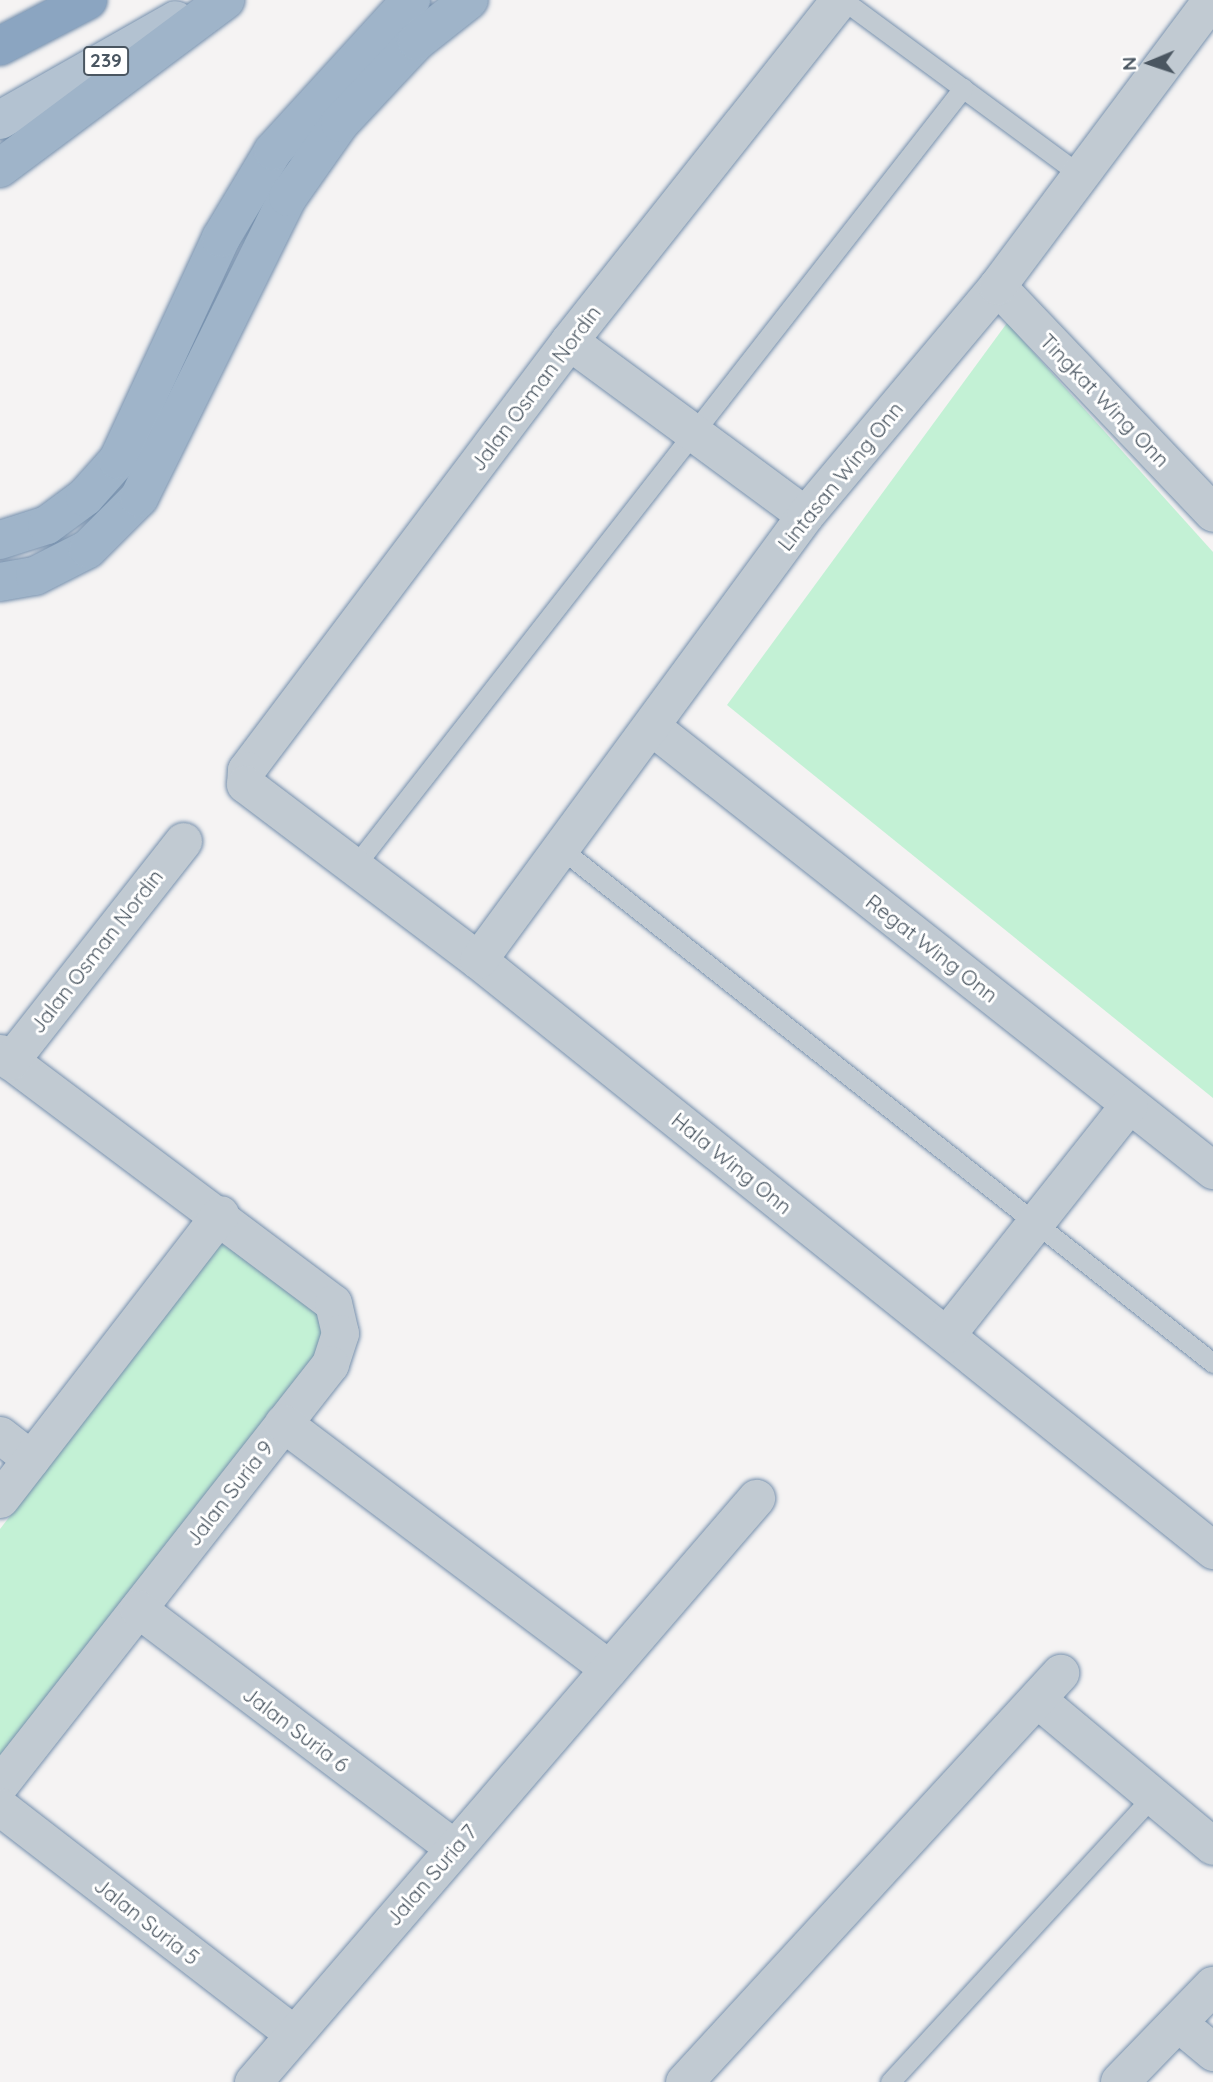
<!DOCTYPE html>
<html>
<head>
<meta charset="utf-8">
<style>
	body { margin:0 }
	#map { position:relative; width:1213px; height:2082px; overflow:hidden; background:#f5f3f3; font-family:Quicksand,sans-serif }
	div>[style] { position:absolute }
	.green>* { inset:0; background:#c3f1d5 }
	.roads { filter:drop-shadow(0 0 2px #7690ad) drop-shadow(0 0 2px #7690ad) }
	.service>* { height:19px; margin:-9.5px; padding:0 9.5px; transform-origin:9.5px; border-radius:9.5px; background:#c1cad2 }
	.minor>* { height:37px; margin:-18.5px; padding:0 18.5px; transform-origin:18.5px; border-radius:18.5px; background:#c1cad2 }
	.tertiary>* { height:38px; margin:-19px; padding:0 19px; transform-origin:19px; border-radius:19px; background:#c1cad2 }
	.primary>* { height:38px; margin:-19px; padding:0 19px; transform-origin:19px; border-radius:19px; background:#b3c2d1 }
	.trunk>* { height:38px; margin:-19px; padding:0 19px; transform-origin:19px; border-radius:19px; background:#9fb4c9 }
	.motorway>* { height:38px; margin:-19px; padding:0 19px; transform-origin:19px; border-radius:19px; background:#8ba5c1 }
	span { translate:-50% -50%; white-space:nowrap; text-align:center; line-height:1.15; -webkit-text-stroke:6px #fff; paint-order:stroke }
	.shield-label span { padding:2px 5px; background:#fff; border:2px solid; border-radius:5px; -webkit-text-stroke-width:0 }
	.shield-label { font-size:19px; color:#4a5661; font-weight:700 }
	.street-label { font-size:21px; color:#4a5661 }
	.north { position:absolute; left:1115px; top:28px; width:70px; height:70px; -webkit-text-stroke:5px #fff; paint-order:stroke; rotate:268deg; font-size:19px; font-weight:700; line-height:28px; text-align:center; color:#4a5661 }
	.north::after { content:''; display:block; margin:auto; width:24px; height:32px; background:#4a5661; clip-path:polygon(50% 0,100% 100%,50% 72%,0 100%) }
</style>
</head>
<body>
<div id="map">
	<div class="green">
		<div style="clip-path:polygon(1007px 323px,1213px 552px,1213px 1098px,727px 705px)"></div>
		<div style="clip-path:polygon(221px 1243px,326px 1311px,331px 1343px,0 1771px,0 1529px)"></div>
	</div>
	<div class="roads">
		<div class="service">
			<div style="left:843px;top:0;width:292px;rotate:36.4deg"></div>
			<div style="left:560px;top:848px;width:832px;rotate:38.26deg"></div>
			<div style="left:354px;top:867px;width:989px;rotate:-51.98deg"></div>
			<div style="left:890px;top:2082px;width:389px;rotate:-47.4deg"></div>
		</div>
		<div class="minor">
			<div style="left:839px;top:0;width:435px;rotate:128.4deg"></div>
			<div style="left:569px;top:341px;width:537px;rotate:126.98deg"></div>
			<div style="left:246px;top:770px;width:14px;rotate:94deg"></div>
			<div style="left:245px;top:784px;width:292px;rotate:37.1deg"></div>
			<div style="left:478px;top:960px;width:943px;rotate:38.75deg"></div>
			<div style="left:997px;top:286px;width:313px;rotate:46.4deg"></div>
			<div style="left:569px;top:341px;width:293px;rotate:36.4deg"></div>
			<div style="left:652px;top:727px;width:715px;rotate:38.3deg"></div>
			<div style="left:478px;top:960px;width:552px;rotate:-53.69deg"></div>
			<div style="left:805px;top:515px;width:299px;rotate:-50deg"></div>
			<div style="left:997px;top:286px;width:357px;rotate:-53.2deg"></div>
			<div style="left:0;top:1053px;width:416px;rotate:36.9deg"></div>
			<div style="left:333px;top:1303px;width:31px;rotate:77deg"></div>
			<div style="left:340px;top:1333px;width:33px;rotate:108deg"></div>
			<div style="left:330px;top:1364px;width:534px;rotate:128.16deg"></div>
			<div style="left:10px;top:1061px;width:280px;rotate:-51.8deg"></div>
			<div style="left:947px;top:1334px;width:293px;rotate:-51.6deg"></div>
			<div style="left:283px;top:1423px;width:408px;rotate:37deg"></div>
			<div style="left:0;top:1435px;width:39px;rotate:38deg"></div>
			<div style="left:0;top:1499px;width:360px;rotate:-52.3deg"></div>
			<div style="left:138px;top:1609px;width:396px;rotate:37.1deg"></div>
			<div style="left:1037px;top:1699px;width:229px;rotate:39.9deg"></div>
			<div style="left:0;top:1807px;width:371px;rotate:37.7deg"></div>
			<div style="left:1177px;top:2022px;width:47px;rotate:39.8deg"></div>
			<div style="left:253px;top:2082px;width:771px;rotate:-49.26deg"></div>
			<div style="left:684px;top:2082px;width:556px;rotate:-47.41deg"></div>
		</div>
		<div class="tertiary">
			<div style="left:1120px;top:2082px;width:134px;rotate:-45.9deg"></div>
		</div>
		<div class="primary">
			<div style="left:0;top:120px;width:202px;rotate:-29.6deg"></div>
		</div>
		<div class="trunk">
			<div style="left:0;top:168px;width:281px;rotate:-36.7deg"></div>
			<div style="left:0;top:540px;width:49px;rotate:-17.7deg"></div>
			<div style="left:47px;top:525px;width:47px;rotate:-36.4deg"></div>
			<div style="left:85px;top:497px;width:50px;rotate:-48.3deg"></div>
			<div style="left:118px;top:460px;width:245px;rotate:-65.1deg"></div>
			<div style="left:221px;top:238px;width:101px;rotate:-59.1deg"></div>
			<div style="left:273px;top:151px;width:205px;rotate:-47.6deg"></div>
			<div style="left:0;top:582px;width:36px;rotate:-10deg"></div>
			<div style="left:35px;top:576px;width:59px;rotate:-27deg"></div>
			<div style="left:88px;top:549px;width:72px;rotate:-45deg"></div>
			<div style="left:139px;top:498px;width:336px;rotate:-63.7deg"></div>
			<div style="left:288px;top:197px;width:90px;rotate:-54.9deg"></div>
			<div style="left:340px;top:123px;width:112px;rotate:-46.8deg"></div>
			<div style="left:417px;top:41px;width:66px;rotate:-38.3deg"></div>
		</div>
		<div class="motorway">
			<div style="left:0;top:46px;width:99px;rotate:-27.6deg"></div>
		</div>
	</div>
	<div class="shield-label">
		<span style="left:106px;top:61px">239</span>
	</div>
	<div class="street-label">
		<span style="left:535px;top:388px;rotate:-53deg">Jalan Osman Nordin</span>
		<span style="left:1105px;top:400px;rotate:46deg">Tingkat Wing Onn</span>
		<span style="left:840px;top:476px;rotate:-51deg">Lintasan Wing Onn</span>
		<span style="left:932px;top:948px;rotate:38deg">Regat Wing Onn</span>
		<span style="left:96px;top:951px;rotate:-52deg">Jalan Osman Nordin</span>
		<span style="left:732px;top:1163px;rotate:39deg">Hala Wing Onn</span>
		<span style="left:229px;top:1493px;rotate:-52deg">Jalan Suria 9</span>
		<span style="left:296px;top:1729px;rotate:37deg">Jalan Suria 6</span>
		<span style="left:431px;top:1875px;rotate:-49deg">Jalan Suria 7</span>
		<span style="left:147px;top:1921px;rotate:38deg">Jalan Suria 5</span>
	</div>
	<div class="north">N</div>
</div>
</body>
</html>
